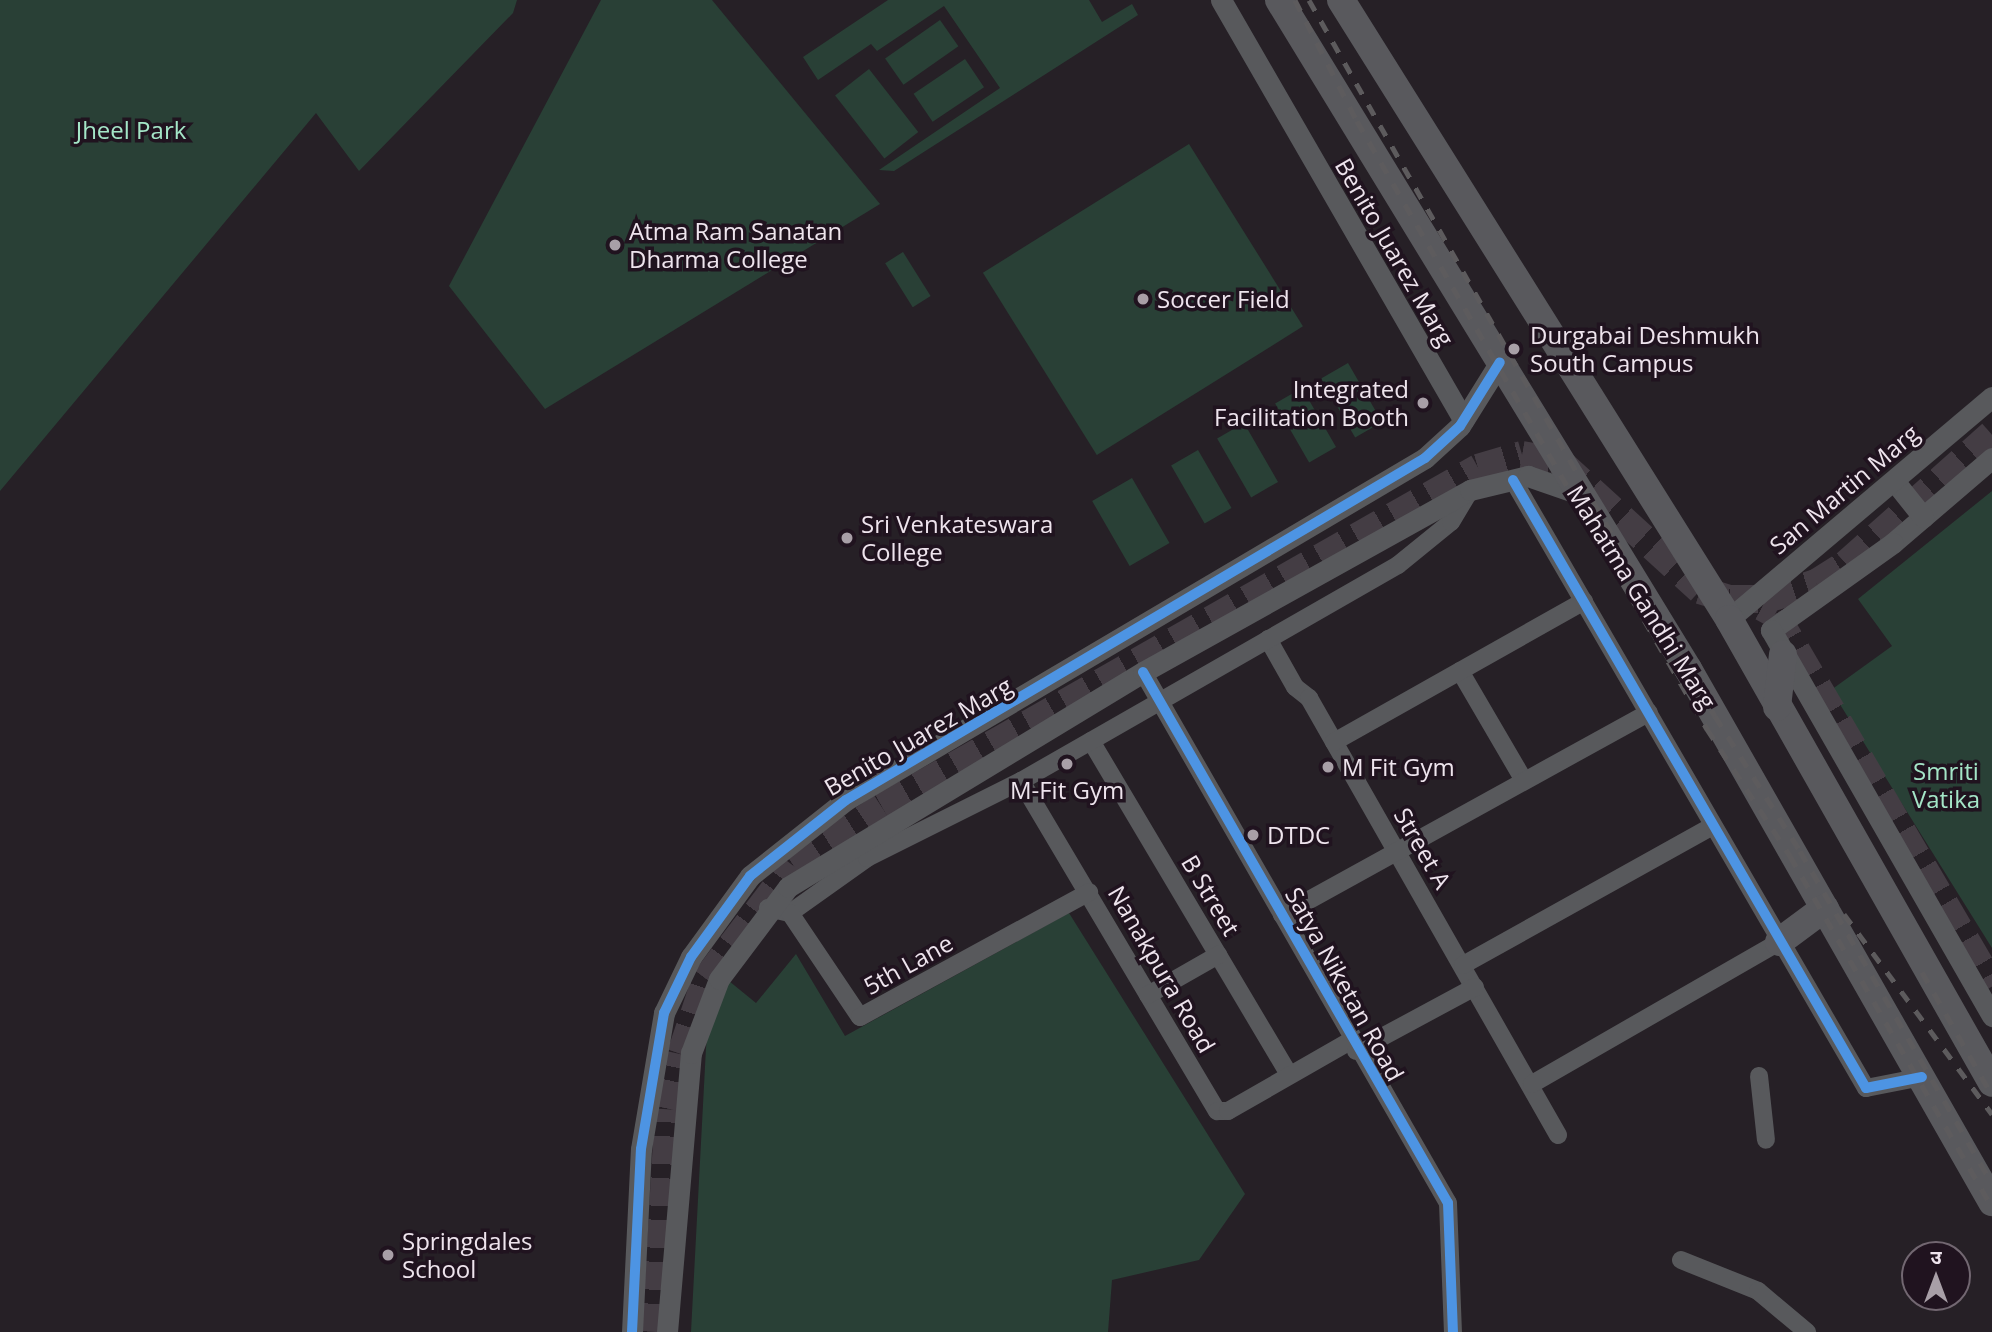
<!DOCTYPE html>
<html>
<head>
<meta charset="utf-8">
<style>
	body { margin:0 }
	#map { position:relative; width:1992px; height:1332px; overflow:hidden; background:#262026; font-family:"Open Sans","Noto Sans Devanagari",sans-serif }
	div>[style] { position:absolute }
	.green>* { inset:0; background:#294036; transform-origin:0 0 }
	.primary-tunnel>* { height:28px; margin-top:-14px; transform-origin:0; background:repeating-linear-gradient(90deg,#443d44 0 28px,transparent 0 42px) }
	.minor>* { height:18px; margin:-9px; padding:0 9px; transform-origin:9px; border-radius:9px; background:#58595c }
	.tertiary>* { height:21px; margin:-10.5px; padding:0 10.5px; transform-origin:10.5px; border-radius:10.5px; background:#58595c }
	.primary>* { height:28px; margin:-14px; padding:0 14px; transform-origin:14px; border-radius:14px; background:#59595d }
	.rail>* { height:5px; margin-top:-2.5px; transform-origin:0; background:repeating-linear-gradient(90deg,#5d5b5d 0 12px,transparent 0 24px) }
	.cycleway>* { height:10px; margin:-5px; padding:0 5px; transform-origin:5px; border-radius:5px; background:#4d94e3 }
	.dots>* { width:19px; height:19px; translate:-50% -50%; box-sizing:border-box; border:4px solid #20131f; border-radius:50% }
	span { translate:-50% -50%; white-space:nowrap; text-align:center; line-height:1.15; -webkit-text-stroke:7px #20131f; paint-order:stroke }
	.park-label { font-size:24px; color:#a4e5c7 }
	.poi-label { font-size:24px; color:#eee4ed }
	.left { translate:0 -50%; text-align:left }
	.right { translate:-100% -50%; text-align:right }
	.street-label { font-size:24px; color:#eee4ed }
	.north { position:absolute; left:1901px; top:1241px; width:70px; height:70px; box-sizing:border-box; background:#20131f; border:2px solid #726771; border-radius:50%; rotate:0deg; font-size:19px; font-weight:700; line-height:28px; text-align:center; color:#eee4ed }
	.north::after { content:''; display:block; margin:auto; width:24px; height:32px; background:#a89fa7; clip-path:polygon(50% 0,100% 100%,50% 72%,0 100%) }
</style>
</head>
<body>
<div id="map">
	<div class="green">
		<div style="clip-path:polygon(0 0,517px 0,513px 13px,359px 171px,316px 113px,0 491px)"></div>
		<div style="clip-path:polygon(601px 0,712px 0,880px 204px,545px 409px,449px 286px)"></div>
		<div style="clip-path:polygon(888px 0,1089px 0,1102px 22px,1132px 4px,1138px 15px,894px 171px,879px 170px,1000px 88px,944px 6px,877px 51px,871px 44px,818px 80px,803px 57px)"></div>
		<div style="left:940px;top:20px;width:32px;height:67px;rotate:55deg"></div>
		<div style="left:965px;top:59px;width:34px;height:62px;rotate:56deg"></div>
		<div style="left:869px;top:69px;width:80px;height:43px;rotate:52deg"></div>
		<div style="left:1189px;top:144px;width:215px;height:243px;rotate:58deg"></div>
		<div style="left:903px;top:252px;width:52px;height:21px;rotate:58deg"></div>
		<div style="left:1348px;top:363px;width:68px;height:31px;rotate:60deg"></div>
		<div style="left:1302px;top:388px;width:68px;height:31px;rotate:60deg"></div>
		<div style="left:1244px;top:423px;width:68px;height:31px;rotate:60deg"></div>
		<div style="left:1198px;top:450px;width:67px;height:31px;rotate:60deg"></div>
		<div style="left:1132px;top:478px;width:75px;height:46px;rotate:60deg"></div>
		<div style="clip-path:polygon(1992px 491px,1992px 948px,1831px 690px,1892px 646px,1858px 599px)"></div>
		<div style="clip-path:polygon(1069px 913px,1245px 1194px,1199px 1260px,1112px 1280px,1108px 1332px,691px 1332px,706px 1048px,709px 1017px,729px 981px,756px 1003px,796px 954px,845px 1036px)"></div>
	</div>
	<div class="primary-tunnel">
		<div style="left:1762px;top:607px;width:15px;rotate:28deg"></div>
		<div style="left:1775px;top:614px;width:431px;rotate:59.7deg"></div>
		<div style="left:656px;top:1332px;width:223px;rotate:-86.7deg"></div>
		<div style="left:669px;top:1109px;width:56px;rotate:-77.7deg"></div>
		<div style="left:681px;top:1054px;width:79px;rotate:-71.6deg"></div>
		<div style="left:706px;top:979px;width:143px;rotate:-52.7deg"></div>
		<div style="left:793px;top:865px;width:106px;rotate:-33.1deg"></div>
		<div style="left:882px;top:807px;width:686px;rotate:-29.63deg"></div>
		<div style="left:1478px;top:468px;width:46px;rotate:-16.5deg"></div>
		<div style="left:1522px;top:455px;width:39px;rotate:10deg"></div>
		<div style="left:1560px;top:462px;width:190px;rotate:42.4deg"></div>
		<div style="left:1700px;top:590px;width:31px;rotate:17deg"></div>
		<div style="left:1730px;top:599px;width:37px"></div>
		<div style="left:1767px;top:599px;width:52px;rotate:-18.1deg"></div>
		<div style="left:1816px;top:583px;width:36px;rotate:-32deg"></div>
		<div style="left:1846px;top:564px;width:195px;rotate:-41.7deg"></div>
	</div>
	<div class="minor">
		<div style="left:1513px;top:480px;width:703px;rotate:59.86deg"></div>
		<div style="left:1866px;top:1088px;width:57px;rotate:-11.1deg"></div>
		<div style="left:1268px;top:639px;width:55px;rotate:60.6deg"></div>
		<div style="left:1295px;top:687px;width:18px;rotate:38deg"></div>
		<div style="left:1309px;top:698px;width:503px;rotate:60.33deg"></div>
		<div style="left:1460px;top:671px;width:125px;rotate:59.7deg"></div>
		<div style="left:1143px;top:672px;width:612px;rotate:60.13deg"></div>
		<div style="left:1448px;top:1203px;width:129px;rotate:87.8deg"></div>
		<div style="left:1091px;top:741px;width:388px;rotate:59.3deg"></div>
		<div style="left:1334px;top:742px;width:287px;rotate:-29.4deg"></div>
		<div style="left:1021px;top:781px;width:384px;rotate:59.3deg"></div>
		<div style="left:1217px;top:1111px;width:11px"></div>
		<div style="left:1228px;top:1111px;width:141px;rotate:-29.8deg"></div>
		<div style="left:768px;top:908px;width:23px;rotate:13deg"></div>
		<div style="left:790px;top:913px;width:95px;rotate:-35.5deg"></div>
		<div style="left:867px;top:858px;width:172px;rotate:-26.6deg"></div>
		<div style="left:1021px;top:781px;width:434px;rotate:-29.8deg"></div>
		<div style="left:1398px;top:565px;width:68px;rotate:-39.1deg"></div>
		<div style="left:1451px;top:522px;width:37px;rotate:-59deg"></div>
		<div style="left:790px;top:913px;width:125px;rotate:56.1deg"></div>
		<div style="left:860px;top:1017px;width:261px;rotate:-28.6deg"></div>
		<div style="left:1282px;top:915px;width:419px;rotate:-28.9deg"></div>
		<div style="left:1463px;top:965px;width:286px;rotate:-29.1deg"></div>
		<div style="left:1148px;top:995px;width:81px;rotate:-29.7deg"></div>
		<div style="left:1356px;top:1051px;width:135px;rotate:-28.3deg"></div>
		<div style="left:1759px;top:1076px;width:64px;rotate:83.8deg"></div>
		<div style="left:1532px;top:1084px;width:285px;rotate:-29.9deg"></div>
		<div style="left:1681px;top:1260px;width:83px;rotate:21.9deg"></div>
		<div style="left:1758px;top:1291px;width:64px;rotate:39.9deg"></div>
	</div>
	<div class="tertiary">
		<div style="left:1221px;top:0;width:485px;rotate:60deg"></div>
		<div style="left:1992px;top:458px;width:130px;rotate:139.4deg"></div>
		<div style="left:1893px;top:543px;width:150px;rotate:144.5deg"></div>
		<div style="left:1771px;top:630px;width:445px;rotate:60.2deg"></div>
		<div style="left:1895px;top:482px;width:45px;rotate:51.3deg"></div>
		<div style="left:1729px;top:619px;width:344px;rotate:-40.2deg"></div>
		<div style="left:632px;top:1332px;width:183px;rotate:-87.2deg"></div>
		<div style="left:641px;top:1149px;width:138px;rotate:-80.4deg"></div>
		<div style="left:664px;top:1013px;width:62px;rotate:-64.3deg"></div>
		<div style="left:691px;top:957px;width:100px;rotate:-53.9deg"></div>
		<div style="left:750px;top:876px;width:122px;rotate:-38.4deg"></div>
		<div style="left:846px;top:800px;width:672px;rotate:-30.57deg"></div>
		<div style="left:1425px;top:458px;width:47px;rotate:-42.4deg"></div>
		<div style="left:1460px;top:426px;width:75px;rotate:-58deg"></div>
		<div style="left:667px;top:1332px;width:280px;rotate:-85.1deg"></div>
		<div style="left:691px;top:1053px;width:79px;rotate:-69.3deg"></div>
		<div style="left:719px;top:979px;width:115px;rotate:-53.1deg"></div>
		<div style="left:788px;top:887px;width:415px;rotate:-31.2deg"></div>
		<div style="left:1143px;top:672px;width:374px;rotate:-29.1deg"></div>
		<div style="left:1470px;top:490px;width:60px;rotate:-13.6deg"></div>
		<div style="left:1528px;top:476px;width:52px;rotate:19.1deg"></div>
	</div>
	<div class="primary">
		<div style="left:1279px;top:0;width:784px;rotate:58.56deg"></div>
		<div style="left:1688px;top:669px;width:614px;rotate:60.3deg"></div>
		<div style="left:1341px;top:0;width:731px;rotate:57.92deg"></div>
		<div style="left:1729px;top:619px;width:533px;rotate:60.45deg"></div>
		<div style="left:1777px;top:707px;width:53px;rotate:-83.5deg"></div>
		<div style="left:1779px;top:942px;width:57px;rotate:-36.5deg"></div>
	</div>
	<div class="rail">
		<div style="left:1295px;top:0;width:136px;rotate:62.9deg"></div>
		<div style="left:1357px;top:121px;width:702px;rotate:60.07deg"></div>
		<div style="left:1707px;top:729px;width:152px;rotate:56.8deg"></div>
		<div style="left:1790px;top:856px;width:405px;rotate:60.1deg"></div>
		<div style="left:1309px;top:0;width:823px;rotate:60.45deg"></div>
		<div style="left:1715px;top:716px;width:160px;rotate:57.8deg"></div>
		<div style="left:1800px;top:851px;width:384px;rotate:60deg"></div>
		<div style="left:1844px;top:914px;width:249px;rotate:53.5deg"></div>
		<div style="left:1922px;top:972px;width:142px;rotate:60.4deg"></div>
	</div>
	<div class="cycleway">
		<div style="left:1513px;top:480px;width:703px;rotate:59.86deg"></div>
		<div style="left:1866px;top:1088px;width:57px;rotate:-11.1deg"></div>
		<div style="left:1143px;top:672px;width:612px;rotate:60.13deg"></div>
		<div style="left:1448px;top:1203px;width:129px;rotate:87.8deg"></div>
		<div style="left:632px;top:1332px;width:183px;rotate:-87.2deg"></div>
		<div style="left:641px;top:1149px;width:138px;rotate:-80.4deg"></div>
		<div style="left:664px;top:1013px;width:62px;rotate:-64.3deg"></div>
		<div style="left:691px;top:957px;width:100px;rotate:-53.9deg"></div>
		<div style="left:750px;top:876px;width:122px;rotate:-38.4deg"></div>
		<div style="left:846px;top:800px;width:672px;rotate:-30.57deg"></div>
		<div style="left:1425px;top:458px;width:47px;rotate:-42.4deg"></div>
		<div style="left:1460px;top:426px;width:75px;rotate:-58deg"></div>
	</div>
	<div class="dots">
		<div style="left:615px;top:245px;background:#a89fa7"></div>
		<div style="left:1143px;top:299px;background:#a89fa7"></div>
		<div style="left:1514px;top:349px;background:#a89fa7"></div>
		<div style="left:1423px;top:403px;background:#a89fa7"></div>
		<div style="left:847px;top:538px;background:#a89fa7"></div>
		<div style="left:1067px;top:764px;background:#a89fa7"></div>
		<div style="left:1328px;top:767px;background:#a89fa7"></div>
		<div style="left:1253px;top:835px;background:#a89fa7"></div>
		<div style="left:388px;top:1255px;background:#a89fa7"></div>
	</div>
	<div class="park-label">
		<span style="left:131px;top:130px">Jheel Park</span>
		<span style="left:1946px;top:785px">Smriti<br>Vatika</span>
	</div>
	<div class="poi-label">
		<span class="left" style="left:629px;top:245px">Atma Ram Sanatan<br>Dharma College</span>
		<span class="left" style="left:1157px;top:299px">Soccer Field</span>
		<span class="left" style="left:1530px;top:349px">Durgabai Deshmukh<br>South Campus</span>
		<span class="right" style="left:1409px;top:403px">Integrated<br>Facilitation Booth</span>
		<span class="left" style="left:861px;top:538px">Sri Venkateswara<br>College</span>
		<span class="left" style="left:1342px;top:767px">M Fit Gym</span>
		<span style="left:1067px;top:790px">M-Fit Gym</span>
		<span class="left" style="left:1267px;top:835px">DTDC</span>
		<span class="left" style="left:402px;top:1255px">Springdales<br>School</span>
	</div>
	<div class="street-label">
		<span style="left:1395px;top:252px;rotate:60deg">Benito Juarez Marg</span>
		<span style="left:1844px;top:489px;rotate:-40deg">San Martin Marg</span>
		<span style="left:1642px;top:597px;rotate:58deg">Mahatma Gandhi Marg</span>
		<span style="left:918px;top:736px;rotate:-30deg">Benito Juarez Marg</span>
		<span style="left:1423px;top:848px;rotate:60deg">Street A</span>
		<span style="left:1211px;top:895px;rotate:59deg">B Street</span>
		<span style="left:908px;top:964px;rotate:-29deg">5th Lane</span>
		<span style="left:1162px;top:969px;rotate:60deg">Nanakpura Road</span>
		<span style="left:1345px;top:984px;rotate:61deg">Satya Niketan Road</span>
	</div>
	<div class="north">उ</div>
</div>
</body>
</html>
